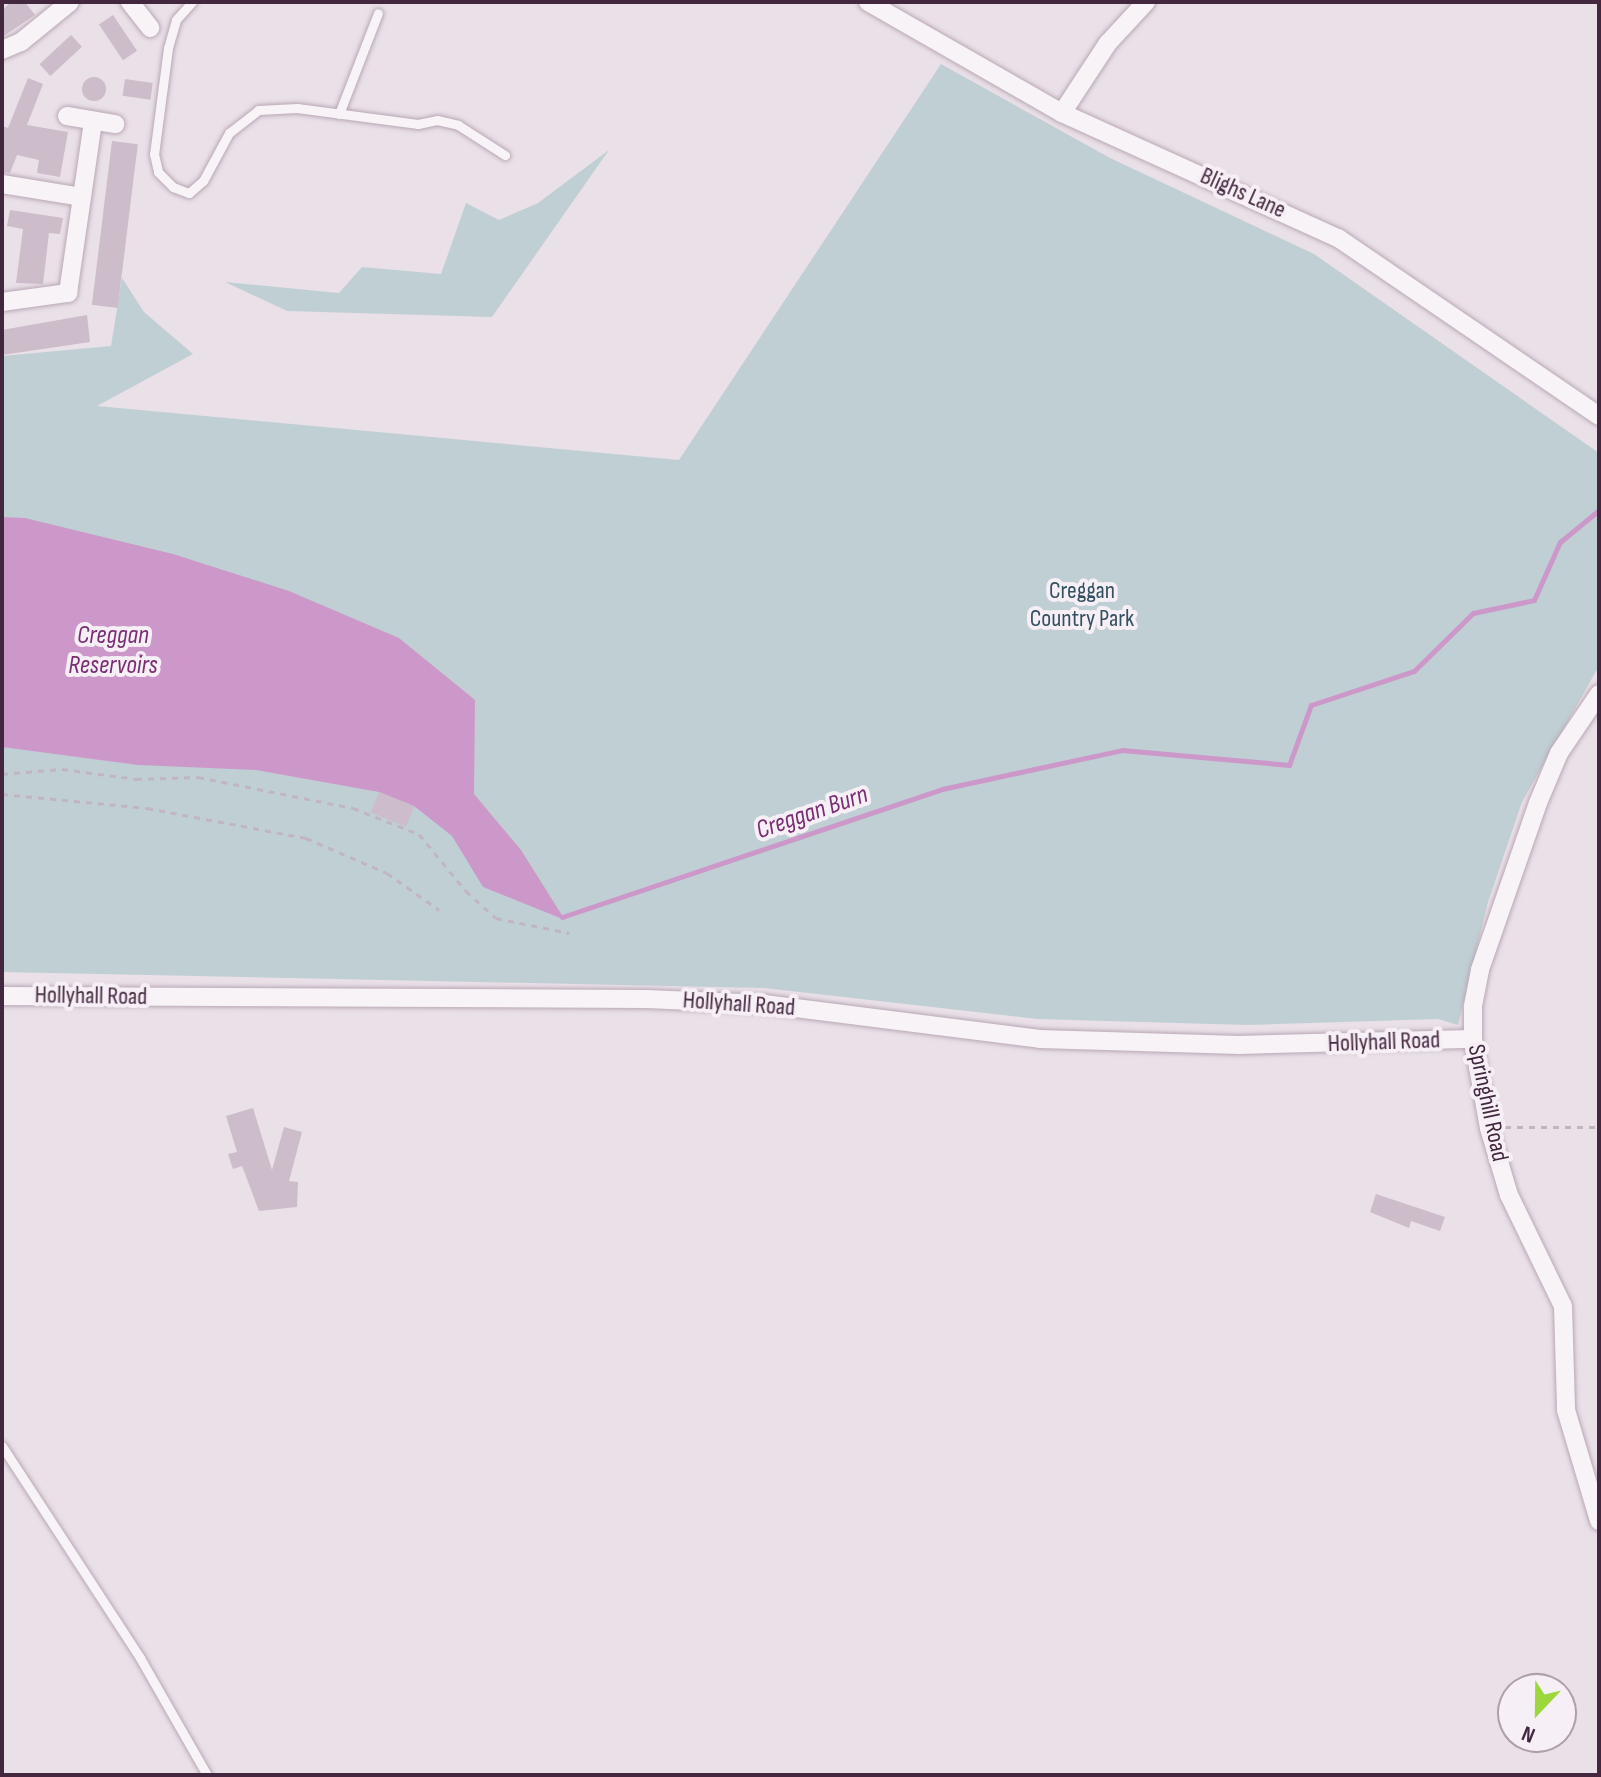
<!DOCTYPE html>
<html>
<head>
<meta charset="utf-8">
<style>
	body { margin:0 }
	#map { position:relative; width:1601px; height:1777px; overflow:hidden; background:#eae0e8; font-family:"Sofia Sans Condensed",sans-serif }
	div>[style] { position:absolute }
	.green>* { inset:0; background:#c0cfd4 }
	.water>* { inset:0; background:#cc98ca }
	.stream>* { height:5px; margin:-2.5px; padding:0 2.5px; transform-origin:2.5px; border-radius:2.5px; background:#cc98ca }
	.building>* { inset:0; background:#cdbcca; transform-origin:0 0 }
	.round { border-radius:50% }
	.path>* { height:3px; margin-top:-1.5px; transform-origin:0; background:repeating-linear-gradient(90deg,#c1b6c0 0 6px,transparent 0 12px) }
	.roads { filter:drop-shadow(0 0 2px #b8a8b5) drop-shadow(0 0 2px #b8a8b5) }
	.lane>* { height:9px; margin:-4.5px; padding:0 4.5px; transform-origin:4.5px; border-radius:4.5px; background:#f8f3f7 }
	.street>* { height:18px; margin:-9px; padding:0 9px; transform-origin:9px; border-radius:9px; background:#f8f3f7 }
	span { translate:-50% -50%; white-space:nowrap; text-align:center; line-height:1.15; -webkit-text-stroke:8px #f7eff6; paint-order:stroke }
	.street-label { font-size:24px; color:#42273e }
	.park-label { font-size:24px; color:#33505f }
	.water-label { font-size:26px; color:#792e73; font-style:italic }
	.frame { position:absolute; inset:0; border:4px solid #42273e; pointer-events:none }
	.north { position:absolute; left:1497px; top:1673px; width:80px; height:80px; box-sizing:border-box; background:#f7eff6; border:2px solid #af9fac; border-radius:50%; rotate:202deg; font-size:22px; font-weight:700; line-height:32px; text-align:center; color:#42273e }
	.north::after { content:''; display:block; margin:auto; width:28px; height:36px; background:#9cd83c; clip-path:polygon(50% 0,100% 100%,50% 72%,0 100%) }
</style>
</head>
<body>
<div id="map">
	<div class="green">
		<div style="clip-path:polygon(941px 64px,1110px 158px,1314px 254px,1599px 453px,1599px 666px,1522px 802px,1488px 902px,1458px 1025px,1438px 1019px,1248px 1025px,1037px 1019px,764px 988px,2px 972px,2px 356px,111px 346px,122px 278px,144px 312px,193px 354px,97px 406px,679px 460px)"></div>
		<div style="clip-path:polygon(609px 150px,492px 317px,287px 311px,225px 282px,339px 293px,362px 267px,441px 274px,466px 203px,499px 220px,538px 203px)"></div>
	</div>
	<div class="water">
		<div style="clip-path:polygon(2px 517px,25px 518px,173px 554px,289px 591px,399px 638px,475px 700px,474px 794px,521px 850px,565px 920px,483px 887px,452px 836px,414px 806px,379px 792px,256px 770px,138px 765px,2px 747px)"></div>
	</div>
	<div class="stream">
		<div style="left:562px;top:917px;width:401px;rotate:-18.6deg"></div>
		<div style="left:942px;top:789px;width:184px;rotate:-12.2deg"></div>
		<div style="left:1122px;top:750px;width:168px;rotate:5.1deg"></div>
		<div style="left:1289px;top:765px;width:64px;rotate:-69.9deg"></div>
		<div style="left:1311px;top:705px;width:108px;rotate:-18.3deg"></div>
		<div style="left:1414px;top:671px;width:83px;rotate:-44.5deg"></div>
		<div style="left:1473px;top:613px;width:62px;rotate:-12deg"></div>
		<div style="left:1534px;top:600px;width:64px;rotate:-65.9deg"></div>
		<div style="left:1560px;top:542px;width:50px;rotate:-39.4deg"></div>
	</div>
	<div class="building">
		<div style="clip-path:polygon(11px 2px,25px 2px,35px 15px,2px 37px,2px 10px)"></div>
		<div style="left:113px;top:15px;width:43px;height:17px;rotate:56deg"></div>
		<div style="left:71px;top:35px;width:16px;height:43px;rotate:47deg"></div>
		<div class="round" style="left:82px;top:77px;width:24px;height:24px"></div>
		<div style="clip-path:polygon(28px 78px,43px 84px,27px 125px,68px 132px,60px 177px,37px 173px,39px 160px,17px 155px,10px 173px,2px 172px,2px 126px,8px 128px)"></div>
		<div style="left:125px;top:79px;width:28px;height:17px;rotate:8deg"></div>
		<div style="left:112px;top:141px;width:26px;height:165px;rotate:7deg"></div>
		<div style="clip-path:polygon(10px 210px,63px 218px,60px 234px,49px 233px,43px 284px,16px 283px,23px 229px,7px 226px)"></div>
		<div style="clip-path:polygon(87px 315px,90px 342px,2px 355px,2px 330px)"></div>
		<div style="left:379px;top:792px;width:38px;height:22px;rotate:22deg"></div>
		<div style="clip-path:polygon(253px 1108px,272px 1170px,284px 1127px,302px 1132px,289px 1181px,298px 1182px,297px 1207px,259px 1211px,242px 1166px,233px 1169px,228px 1154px,237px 1152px,226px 1116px)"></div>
		<div style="clip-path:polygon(1376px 1194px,1445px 1217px,1440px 1231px,1411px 1221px,1409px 1228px,1370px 1212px)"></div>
	</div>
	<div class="path">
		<div style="left:2px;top:774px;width:60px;rotate:-4.8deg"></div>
		<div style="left:62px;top:769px;width:75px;rotate:7.7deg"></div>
		<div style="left:136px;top:779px;width:62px;rotate:-1.8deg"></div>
		<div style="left:198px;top:777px;width:158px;rotate:11.3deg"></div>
		<div style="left:353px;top:808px;width:71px;rotate:21.5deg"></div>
		<div style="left:419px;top:834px;width:74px;rotate:50.5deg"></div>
		<div style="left:466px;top:891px;width:40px;rotate:42deg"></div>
		<div style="left:496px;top:918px;width:75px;rotate:11.6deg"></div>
		<div style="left:2px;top:794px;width:146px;rotate:5.5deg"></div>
		<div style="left:147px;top:808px;width:162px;rotate:10.7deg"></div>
		<div style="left:306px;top:838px;width:88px;rotate:23.4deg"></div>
		<div style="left:387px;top:873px;width:64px;rotate:35.4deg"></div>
		<div style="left:1505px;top:1127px;width:94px"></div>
	</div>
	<div class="roads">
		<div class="lane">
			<div style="left:192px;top:2px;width:24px;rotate:132deg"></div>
			<div style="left:176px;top:20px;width:29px;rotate:106deg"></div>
			<div style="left:168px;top:48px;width:107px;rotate:97.5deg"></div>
			<div style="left:154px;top:154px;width:18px;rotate:77deg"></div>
			<div style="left:158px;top:172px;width:21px;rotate:45deg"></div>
			<div style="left:173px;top:187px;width:17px;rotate:21deg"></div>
			<div style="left:189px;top:193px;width:18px;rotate:-41deg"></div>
			<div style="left:203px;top:181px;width:55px;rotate:-61.6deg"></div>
			<div style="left:229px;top:133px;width:37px;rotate:-38deg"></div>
			<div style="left:258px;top:110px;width:39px;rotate:-3deg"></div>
			<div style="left:297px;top:108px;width:122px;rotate:7.5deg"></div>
			<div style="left:418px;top:124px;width:19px;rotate:-12deg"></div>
			<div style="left:437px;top:120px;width:22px;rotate:13deg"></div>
			<div style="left:458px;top:125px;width:56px;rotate:32.6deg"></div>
			<div style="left:339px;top:114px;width:108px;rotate:-68.9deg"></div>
			<div style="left:2px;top:1446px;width:253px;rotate:56.9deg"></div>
			<div style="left:140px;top:1658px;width:135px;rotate:60.2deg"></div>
		</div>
		<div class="street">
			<div style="left:130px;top:2px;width:33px;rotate:52deg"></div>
			<div style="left:868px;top:2px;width:224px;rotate:29.8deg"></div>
			<div style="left:1062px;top:113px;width:303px;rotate:24.4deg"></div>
			<div style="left:1338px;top:238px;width:316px;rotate:34.3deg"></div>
			<div style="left:2px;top:50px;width:21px;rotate:-23deg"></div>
			<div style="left:21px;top:42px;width:63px;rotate:-39.2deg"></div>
			<div style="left:1062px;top:113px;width:84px;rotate:-56.7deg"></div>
			<div style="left:1108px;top:43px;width:56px;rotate:-47.2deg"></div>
			<div style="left:67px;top:116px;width:49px;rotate:9.5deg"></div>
			<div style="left:2px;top:184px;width:80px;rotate:9.3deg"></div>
			<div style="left:2px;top:302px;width:67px;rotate:-7.8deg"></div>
			<div style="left:68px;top:293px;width:174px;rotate:-81.7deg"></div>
			<div style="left:1599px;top:694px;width:71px;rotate:124.1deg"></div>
			<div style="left:1559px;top:753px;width:54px;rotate:112.8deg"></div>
			<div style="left:1538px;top:803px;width:177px;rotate:109.2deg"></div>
			<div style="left:1480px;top:970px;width:38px;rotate:101deg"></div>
			<div style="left:1473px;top:1007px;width:32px;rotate:90deg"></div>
			<div style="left:1473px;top:1039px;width:90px;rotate:79.8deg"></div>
			<div style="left:1489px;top:1128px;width:70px;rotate:73.4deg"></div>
			<div style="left:1509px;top:1195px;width:123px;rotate:64.1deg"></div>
			<div style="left:1563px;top:1306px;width:104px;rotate:88.3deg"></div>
			<div style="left:1566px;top:1410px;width:116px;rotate:73.4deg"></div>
			<div style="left:2px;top:996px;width:644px;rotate:0.27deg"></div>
			<div style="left:646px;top:999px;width:118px;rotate:2.4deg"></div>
			<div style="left:764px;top:1004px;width:278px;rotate:7.2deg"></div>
			<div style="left:1040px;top:1039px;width:199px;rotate:1.7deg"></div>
			<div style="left:1239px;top:1045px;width:234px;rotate:-1.5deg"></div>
		</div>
	</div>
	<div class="street-label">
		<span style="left:1243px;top:193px;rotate:24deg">Blighs Lane</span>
		<span style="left:91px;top:996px;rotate:1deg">Hollyhall Road</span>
		<span style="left:739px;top:1004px;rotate:4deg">Hollyhall Road</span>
		<span style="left:1384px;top:1042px;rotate:-2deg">Hollyhall Road</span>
		<span style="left:1488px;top:1103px;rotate:78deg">Springhill Road</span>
	</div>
	<div class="park-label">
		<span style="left:1082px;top:605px">Creggan<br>Country Park</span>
	</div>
	<div class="water-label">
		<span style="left:113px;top:651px">Creggan<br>Reservoirs</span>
		<span style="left:812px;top:813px;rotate:-19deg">Creggan Burn</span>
	</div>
	<div class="frame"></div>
	<div class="north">N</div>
</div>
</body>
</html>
